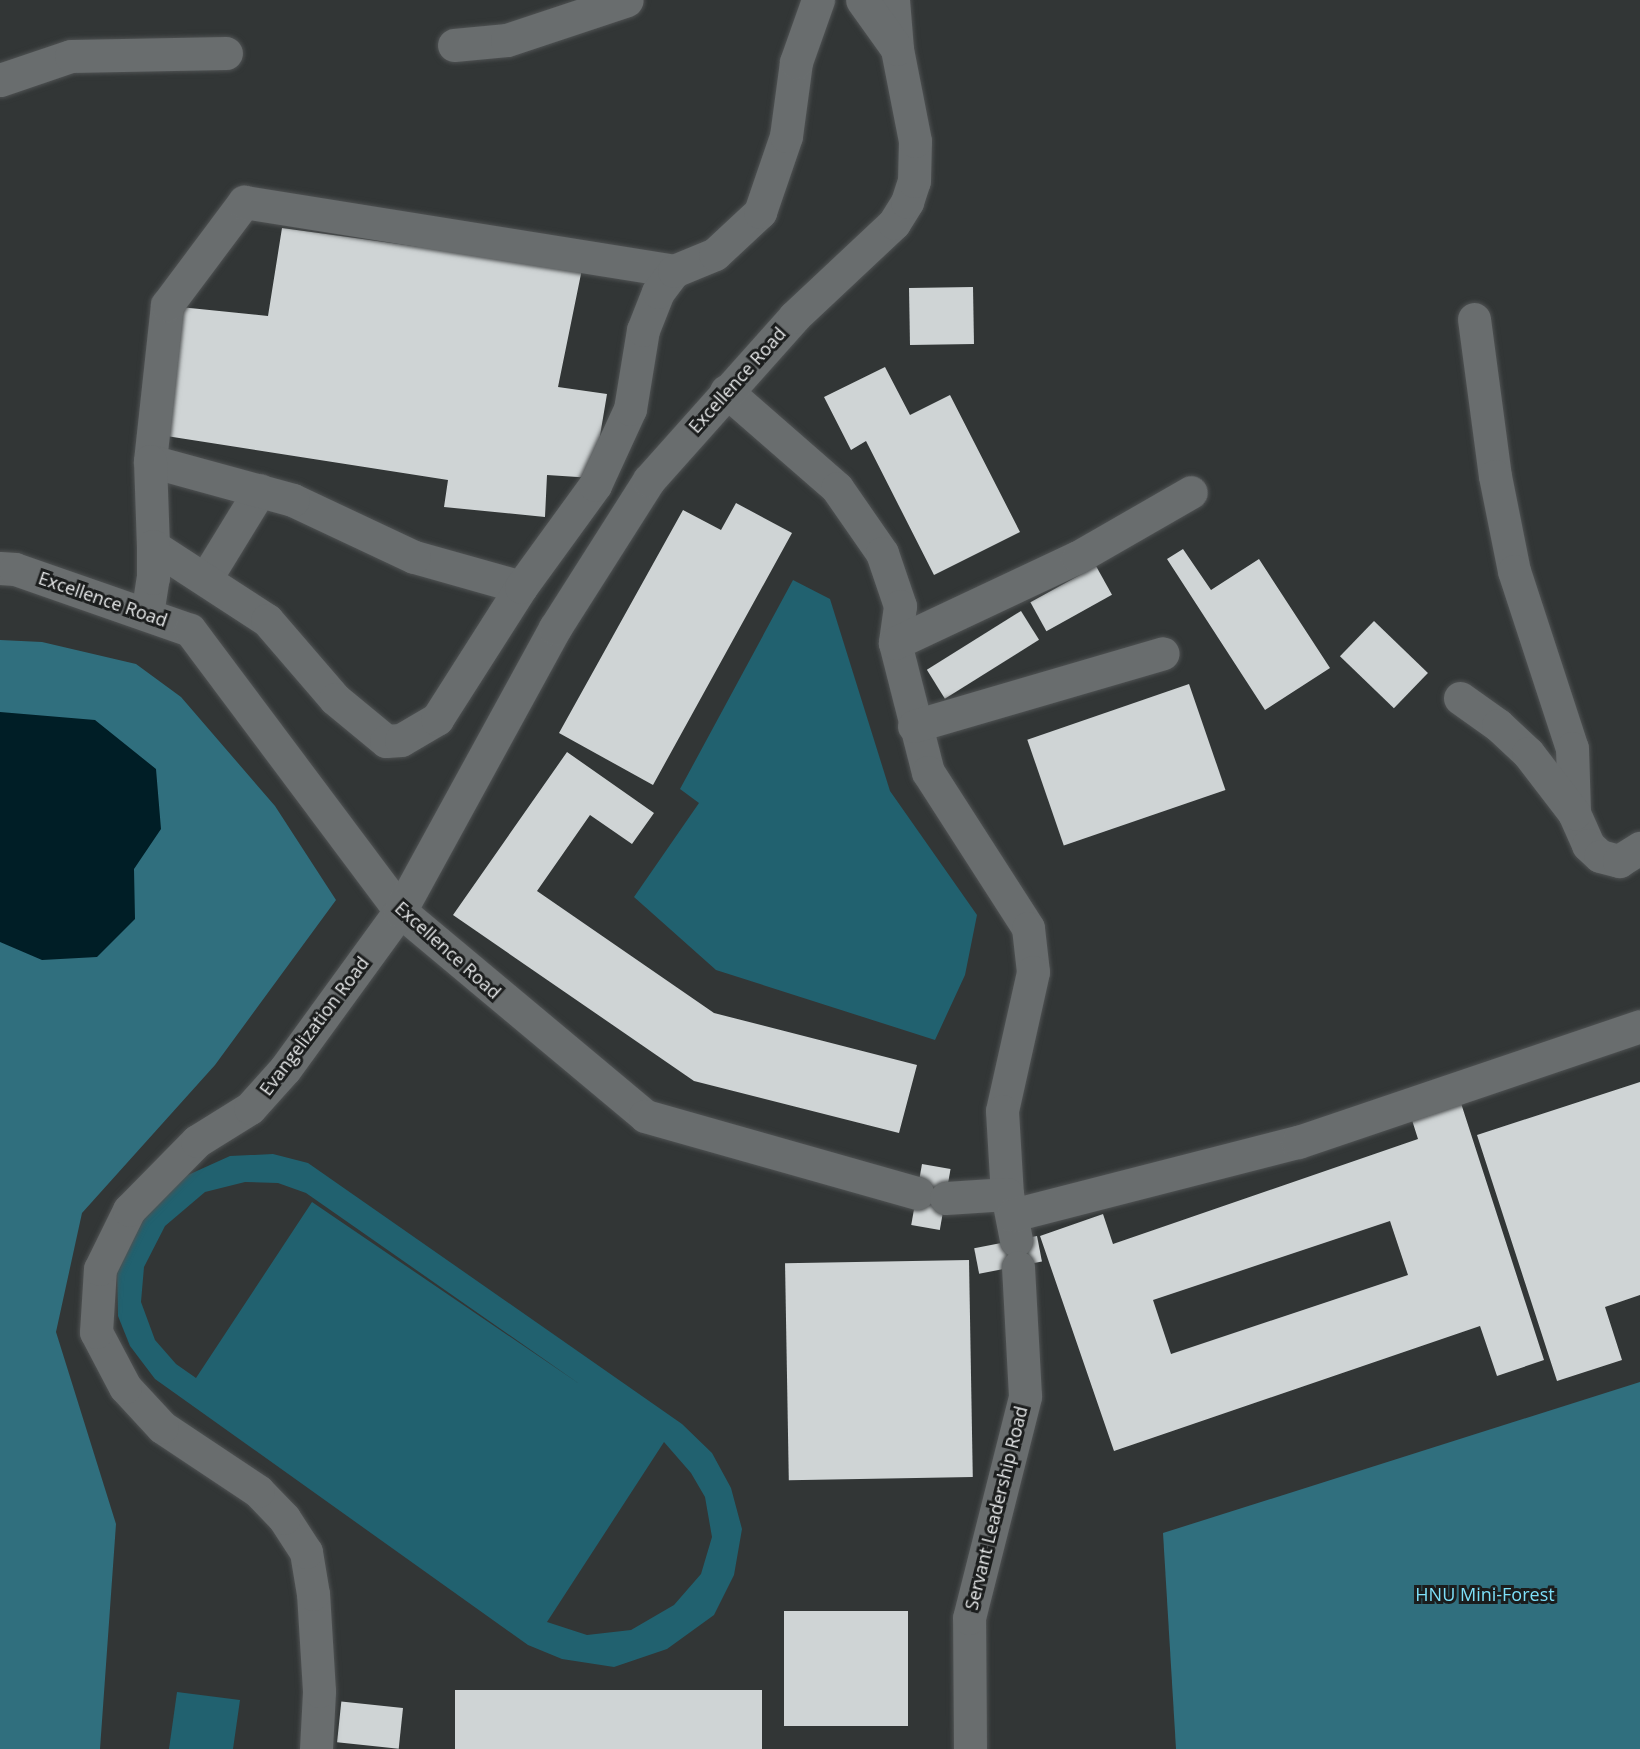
<!DOCTYPE html>
<html>
<head>
<meta charset="utf-8">
<style>
	body { margin:0 }
	#map { position:relative; width:1640px; height:1749px; overflow:hidden; background:#323636; font-family:"Open Sans",sans-serif }
	div>[style] { position:absolute }
	.green>* { inset:0; background:#21616f }
	.forest>* { inset:0; background:#306f7e }
	.water>* { inset:0; background:#001e26 }
	.building>* { inset:0; background:#cfd4d5; transform-origin:0 0 }
	.roads { filter:drop-shadow(0 0 2px #4f5253) drop-shadow(0 0 2px #4f5253) }
	.minor>* { height:33px; margin:-16.5px; padding:0 16.5px; transform-origin:16.5px; border-radius:16.5px; background:#696d6e }
	span { translate:-50% -50%; white-space:nowrap; text-align:center; line-height:1.15; -webkit-text-stroke:6px #1b1d1d; paint-order:stroke }
	.street-label { font-size:18px; color:#e7e9ea }
	.park-label { font-size:18px; color:#7ddff8 }
</style>
</head>
<body>
<div id="map">
	<div class="green">
		<div style="clip-path:polygon(793px 580px,830px 599px,890px 791px,977px 915px,965px 975px,935px 1040px,716px 970px,634px 897px,699px 803px,680px 789px)"></div>
		<div style="clip-path:polygon(evenodd,273px 1154px,308px 1163px,682px 1424px,712px 1453px,731px 1488px,742px 1529px,734px 1575px,714px 1615px,667px 1649px,614px 1667px,562px 1659px,528px 1645px,155px 1379px,130px 1346px,118px 1316px,117px 1272px,139px 1215px,179px 1179px,230px 1156px,273px 1154px,245px 1182px,278px 1183px,306px 1193px,581px 1385px,312px 1202px,196px 1378px,176px 1364px,155px 1340px,141px 1302px,144px 1267px,165px 1226px,205px 1192px,245px 1182px,273px 1154px,664px 1442px,691px 1473px,705px 1497px,712px 1537px,701px 1574px,674px 1605px,631px 1630px,587px 1635px,547px 1622px,664px 1442px)"></div>
		<div style="clip-path:polygon(177px 1692px,240px 1700px,233px 1749px,169px 1749px)"></div>
	</div>
	<div class="forest">
		<div style="clip-path:polygon(0 640px,42px 642px,136px 664px,181px 697px,275px 806px,336px 900px,215px 1065px,82px 1213px,56px 1332px,116px 1524px,100px 1749px,0 1749px)"></div>
		<div style="clip-path:polygon(1640px 1382px,1640px 1749px,1176px 1749px,1163px 1533px)"></div>
	</div>
	<div class="water">
		<div style="clip-path:polygon(0 712px,95px 720px,156px 769px,161px 829px,134px 869px,135px 919px,97px 957px,42px 960px,0 942px)"></div>
	</div>
	<div class="building">
		<div style="clip-path:polygon(282px 228px,582px 269px,558px 387px,607px 394px,593px 478px,547px 475px,545px 517px,444px 507px,448px 480px,160px 435px,180px 307px,268px 316px)"></div>
		<div style="left:973px;top:287px;width:57px;height:64px;rotate:89deg"></div>
		<div style="clip-path:polygon(885px 367px,910px 415px,950px 395px,1020px 532px,934px 575px,866px 441px,851px 450px,824px 397px)"></div>
		<div style="clip-path:polygon(736px 503px,792px 533px,653px 785px,559px 733px,683px 510px,721px 530px)"></div>
		<div style="clip-path:polygon(1183px 549px,1211px 590px,1259px 559px,1330px 668px,1265px 710px,1167px 559px)"></div>
		<div style="left:1096px;top:566px;width:33px;height:75px;rotate:61deg"></div>
		<div style="left:1021px;top:611px;width:34px;height:111px;rotate:58deg"></div>
		<div style="left:1374px;top:621px;width:75px;height:49px;rotate:44deg"></div>
		<div style="left:1189px;top:684px;width:112px;height:171px;rotate:71deg"></div>
		<div style="clip-path:polygon(567px 752px,654px 813px,632px 844px,590px 815px,537px 891px,714px 1013px,917px 1065px,899px 1133px,694px 1081px,453px 915px)"></div>
		<div style="clip-path:polygon(1640px 1082px,1640px 1295px,1605px 1307px,1622px 1360px,1557px 1381px,1477px 1135px)"></div>
		<div style="clip-path:polygon(evenodd,1459px 1097px,1544px 1360px,1497px 1376px,1480px 1326px,1114px 1451px,1040px 1236px,1103px 1214px,1113px 1244px,1418px 1139px,1411px 1117px,1459px 1097px,1390px 1221px,1408px 1275px,1171px 1354px,1153px 1300px,1390px 1221px)"></div>
		<div style="left:922px;top:1164px;width:29px;height:62px;rotate:10deg"></div>
		<div style="left:1037px;top:1236px;width:26px;height:64px;rotate:79deg"></div>
		<div style="left:969px;top:1260px;width:217px;height:184px;rotate:89deg"></div>
		<div style="left:908px;top:1611px;width:115px;height:124px;rotate:90deg"></div>
		<div style="left:762px;top:1690px;width:59px;height:307px;rotate:90deg"></div>
		<div style="left:403px;top:1708px;width:41px;height:62px;rotate:96deg"></div>
	</div>
	<div class="roads">
		<div class="minor">
			<div style="left:893px;top:0;width:49px;rotate:85.3deg"></div>
			<div style="left:454px;top:45px;width:53px;rotate:-5.4deg"></div>
			<div style="left:507px;top:40px;width:126px;rotate:-18.4deg"></div>
			<div style="left:0;top:80px;width:75px;rotate:-18.7deg"></div>
			<div style="left:71px;top:56px;width:155px;rotate:-1.1deg"></div>
			<div style="left:1474px;top:319px;width:158px;rotate:82.4deg"></div>
			<div style="left:1495px;top:476px;width:97px;rotate:78.7deg"></div>
			<div style="left:1514px;top:571px;width:186px;rotate:71.9deg"></div>
			<div style="left:1572px;top:748px;width:65px;rotate:88.2deg"></div>
			<div style="left:1574px;top:813px;width:35px;rotate:66deg"></div>
			<div style="left:1588px;top:845px;width:16px;rotate:43deg"></div>
			<div style="left:1600px;top:856px;width:20px;rotate:15deg"></div>
			<div style="left:1619px;top:861px;width:25px;rotate:-32deg"></div>
			<div style="left:726px;top:391px;width:147px;rotate:41.1deg"></div>
			<div style="left:837px;top:488px;width:79px;rotate:55.3deg"></div>
			<div style="left:882px;top:553px;width:56px;rotate:71.2deg"></div>
			<div style="left:900px;top:606px;width:37px;rotate:98deg"></div>
			<div style="left:895px;top:643px;width:133px;rotate:75.7deg"></div>
			<div style="left:928px;top:772px;width:185px;rotate:57.3deg"></div>
			<div style="left:1028px;top:928px;width:44px;rotate:83.5deg"></div>
			<div style="left:1033px;top:972px;width:142px;rotate:102.6deg"></div>
			<div style="left:1002px;top:1111px;width:83px;rotate:86.6deg"></div>
			<div style="left:1007px;top:1194px;width:47px;rotate:78.9deg"></div>
			<div style="left:150px;top:461px;width:157px;rotate:-83.8deg"></div>
			<div style="left:167px;top:305px;width:129px;rotate:-53.2deg"></div>
			<div style="left:244px;top:202px;width:436px;rotate:9.1deg"></div>
			<div style="left:0;top:568px;width:15px;rotate:4deg"></div>
			<div style="left:15px;top:569px;width:185px;rotate:19.2deg"></div>
			<div style="left:190px;top:630px;width:351px;rotate:53.2deg"></div>
			<div style="left:400px;top:911px;width:319px;rotate:39.9deg"></div>
			<div style="left:645px;top:1116px;width:283px;rotate:15.8deg"></div>
			<div style="left:206px;top:578px;width:103px;rotate:-58.5deg"></div>
			<div style="left:521px;top:587px;width:111px;rotate:-164.3deg"></div>
			<div style="left:414px;top:557px;width:134px;rotate:-154.8deg"></div>
			<div style="left:293px;top:500px;width:148px;rotate:-164.7deg"></div>
			<div style="left:150px;top:461px;width:85px;rotate:88deg"></div>
			<div style="left:153px;top:546px;width:136px;rotate:33deg"></div>
			<div style="left:267px;top:620px;width:104px;rotate:49.3deg"></div>
			<div style="left:335px;top:699px;width:66px;rotate:39.5deg"></div>
			<div style="left:386px;top:741px;width:15px;rotate:-4deg"></div>
			<div style="left:401px;top:740px;width:42px;rotate:-30.3deg"></div>
			<div style="left:437px;top:719px;width:156px;rotate:-57.5deg"></div>
			<div style="left:521px;top:587px;width:126px;rotate:-54deg"></div>
			<div style="left:595px;top:485px;width:84px;rotate:-65.3deg"></div>
			<div style="left:630px;top:409px;width:80px;rotate:-80.7deg"></div>
			<div style="left:643px;top:330px;width:41px;rotate:-68.5deg"></div>
			<div style="left:658px;top:292px;width:26px;rotate:-53deg"></div>
			<div style="left:674px;top:271px;width:44px;rotate:-22.5deg"></div>
			<div style="left:715px;top:254px;width:62px;rotate:-43deg"></div>
			<div style="left:760px;top:212px;width:80px;rotate:-71.1deg"></div>
			<div style="left:786px;top:136px;width:75px;rotate:-82.3deg"></div>
			<div style="left:796px;top:62px;width:66px;rotate:-70.5deg"></div>
			<div style="left:147px;top:614px;width:36px;rotate:-81deg"></div>
			<div style="left:153px;top:578px;width:32px;rotate:-90deg"></div>
			<div style="left:895px;top:643px;width:202px;rotate:-25.2deg"></div>
			<div style="left:1078px;top:557px;width:130px;rotate:-29.9deg"></div>
			<div style="left:1460px;top:698px;width:47px;rotate:35.4deg"></div>
			<div style="left:1498px;top:725px;width:41px;rotate:43deg"></div>
			<div style="left:1528px;top:753px;width:76px;rotate:52.5deg"></div>
			<div style="left:914px;top:726px;width:259px;rotate:-16.3deg"></div>
			<div style="left:946px;top:1198px;width:61px;rotate:-3.8deg"></div>
			<div style="left:1013px;top:1215px;width:294px;rotate:-14.4deg"></div>
			<div style="left:1298px;top:1142px;width:361px;rotate:-18.7deg"></div>
			<div style="left:316px;top:1749px;width:58px;rotate:-87deg"></div>
			<div style="left:319px;top:1691px;width:97px;rotate:-93.5deg"></div>
			<div style="left:313px;top:1594px;width:43px;rotate:-99.5deg"></div>
			<div style="left:306px;top:1552px;width:40px;rotate:-122.9deg"></div>
			<div style="left:284px;top:1518px;width:37px;rotate:-134deg"></div>
			<div style="left:258px;top:1491px;width:115px;rotate:-146.3deg"></div>
			<div style="left:162px;top:1427px;width:54px;rotate:-132.8deg"></div>
			<div style="left:125px;top:1387px;width:62px;rotate:-117.8deg"></div>
			<div style="left:96px;top:1332px;width:63px;rotate:-86.4deg"></div>
			<div style="left:100px;top:1269px;width:66px;rotate:-63.8deg"></div>
			<div style="left:129px;top:1210px;width:97px;rotate:-45.4deg"></div>
			<div style="left:197px;top:1141px;width:62px;rotate:-31.9deg"></div>
			<div style="left:250px;top:1108px;width:52px;rotate:-48.1deg"></div>
			<div style="left:285px;top:1069px;width:195px;rotate:-54deg"></div>
			<div style="left:400px;top:911px;width:323px;rotate:-61.3deg"></div>
			<div style="left:555px;top:628px;width:175px;rotate:-57.6deg"></div>
			<div style="left:649px;top:480px;width:218px;rotate:-48.3deg"></div>
			<div style="left:794px;top:317px;width:137px;rotate:-43.2deg"></div>
			<div style="left:894px;top:223px;width:25px;rotate:-58deg"></div>
			<div style="left:907px;top:202px;width:22px;rotate:-72deg"></div>
			<div style="left:914px;top:181px;width:40px;rotate:-88.6deg"></div>
			<div style="left:915px;top:141px;width:94px;rotate:-101.1deg"></div>
			<div style="left:897px;top:49px;width:60px;rotate:-125.5deg"></div>
			<div style="left:970px;top:1749px;width:131px;rotate:-90.4deg"></div>
			<div style="left:969px;top:1618px;width:229px;rotate:-75.8deg"></div>
			<div style="left:1025px;top:1396px;width:129px;rotate:-93.1deg"></div>
		</div>
	</div>
	<div class="street-label">
		<span style="left:737px;top:380px;rotate:-48deg">Excellence Road</span>
		<span style="left:103px;top:599px;rotate:19deg">Excellence Road</span>
		<span style="left:448px;top:950px;rotate:42deg">Excellence Road</span>
		<span style="left:314px;top:1026px;rotate:-53deg">Evangelization Road</span>
		<span style="left:996px;top:1508px;rotate:-76deg">Servant Leadership Road</span>
	</div>
	<div class="park-label">
		<span style="left:1485px;top:1594px">HNU Mini-Forest</span>
	</div>
</div>
</body>
</html>
